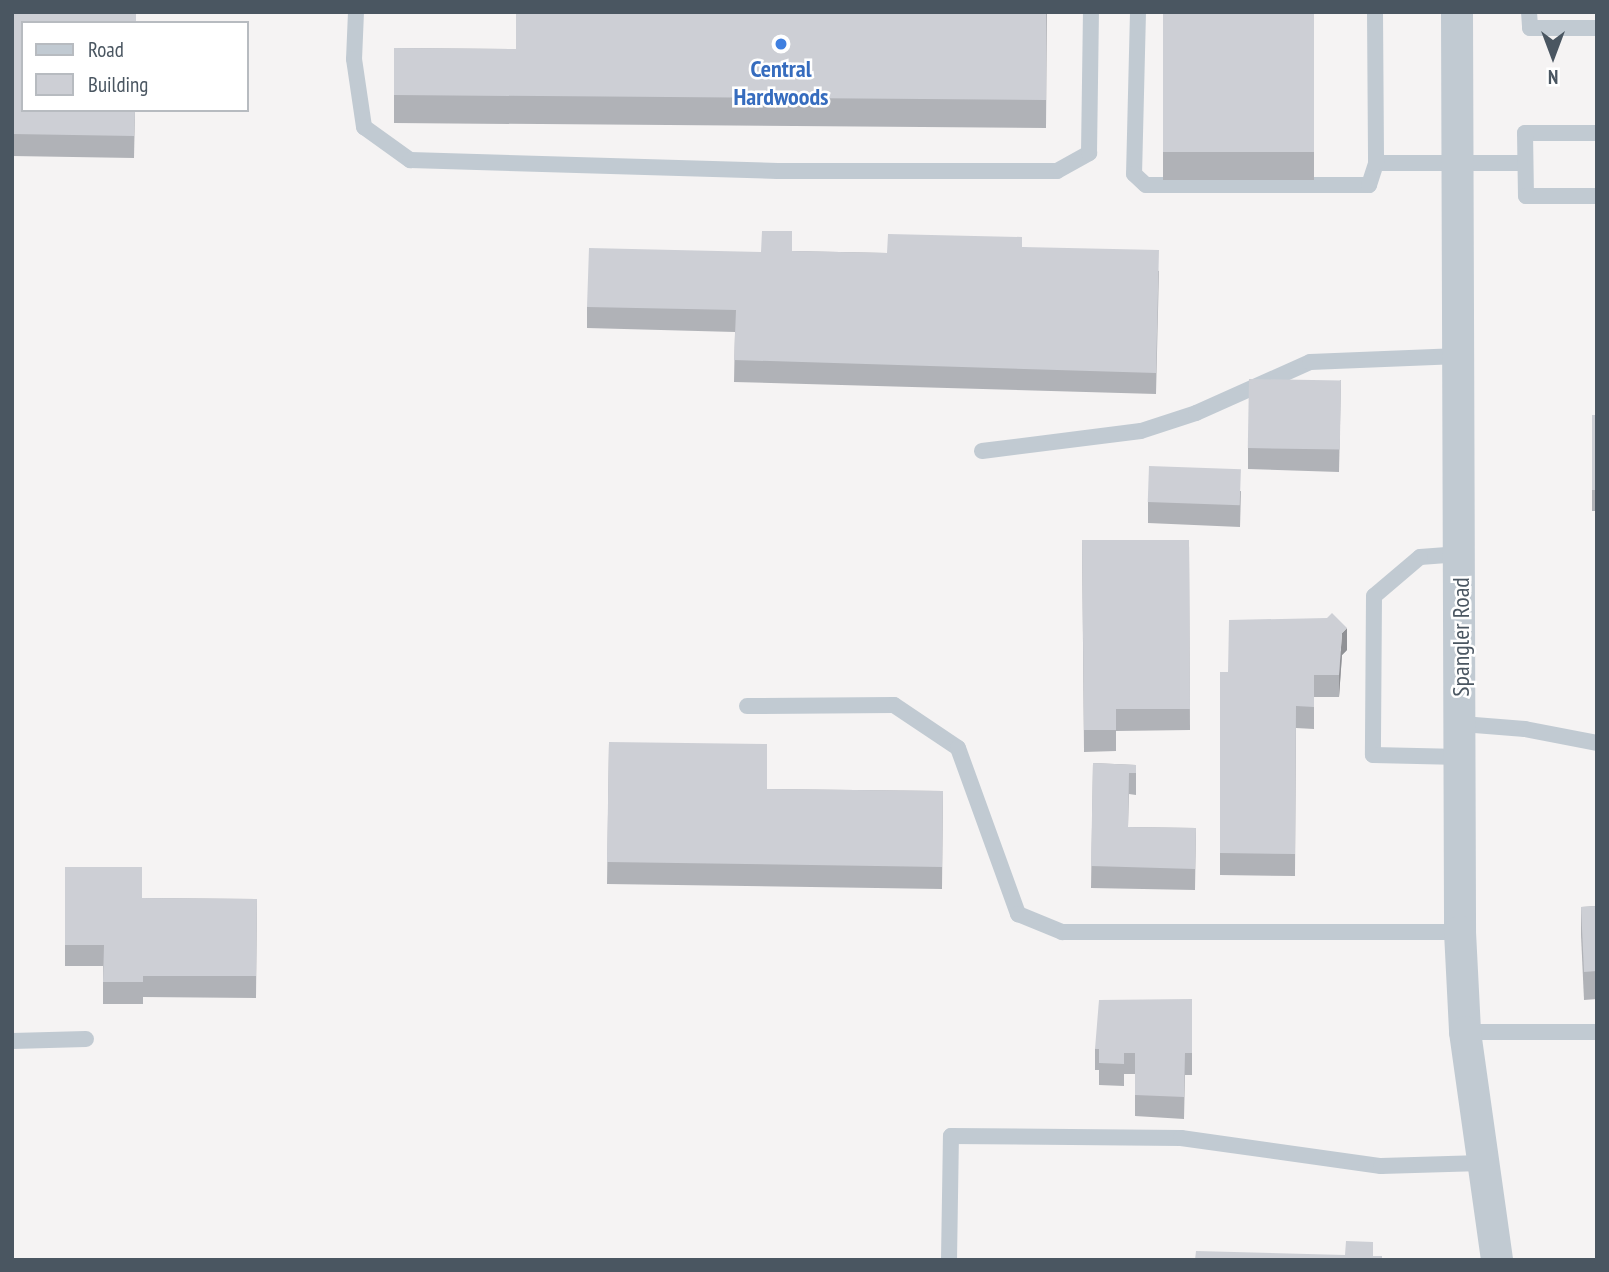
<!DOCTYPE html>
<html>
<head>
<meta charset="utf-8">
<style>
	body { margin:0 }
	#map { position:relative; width:1609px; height:1272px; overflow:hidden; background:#f5f3f3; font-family:"PT Sans Narrow",sans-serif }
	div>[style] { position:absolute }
	.lane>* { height:16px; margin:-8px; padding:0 8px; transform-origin:8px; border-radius:8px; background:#c1cad2 }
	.street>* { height:32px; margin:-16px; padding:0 16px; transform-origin:16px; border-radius:16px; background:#c1cad2 }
	.wall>* { inset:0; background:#b0b2b7; transform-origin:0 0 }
	.shaded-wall>* { inset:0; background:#909195 }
	.building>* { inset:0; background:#cdcfd5; transform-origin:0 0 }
	.dots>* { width:19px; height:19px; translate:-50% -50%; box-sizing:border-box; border:4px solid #fff; border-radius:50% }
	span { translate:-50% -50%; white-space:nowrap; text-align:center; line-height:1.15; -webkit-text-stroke:5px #fff; paint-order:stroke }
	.shop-label { font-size:24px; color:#366cbe; font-weight:700 }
	.street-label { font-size:24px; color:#4a5661 }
	.frame { position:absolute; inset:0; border:14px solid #4a5661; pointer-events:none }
	.legend { position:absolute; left:21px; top:21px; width:228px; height:91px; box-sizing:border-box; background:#fff; border:2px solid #b7bbc0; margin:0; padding:9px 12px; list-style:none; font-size:21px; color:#4a5661 }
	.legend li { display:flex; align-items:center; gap:14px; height:35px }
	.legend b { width:35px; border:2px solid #b7bbc0 }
	.north { position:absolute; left:1518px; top:21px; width:70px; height:70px; -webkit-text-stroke:5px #fff; paint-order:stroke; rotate:180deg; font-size:19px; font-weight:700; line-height:28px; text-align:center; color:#4a5661 }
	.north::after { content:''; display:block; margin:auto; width:24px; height:32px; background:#4a5661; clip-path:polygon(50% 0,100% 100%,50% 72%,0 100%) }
</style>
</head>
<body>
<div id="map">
	<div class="lane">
		<div style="left:356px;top:12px;width:47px;rotate:92.4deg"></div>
		<div style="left:354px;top:59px;width:69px;rotate:81.6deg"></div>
		<div style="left:364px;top:127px;width:57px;rotate:35.7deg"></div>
		<div style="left:410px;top:160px;width:368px;rotate:1.7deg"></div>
		<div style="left:778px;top:171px;width:279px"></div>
		<div style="left:1057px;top:171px;width:37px;rotate:-29deg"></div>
		<div style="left:1089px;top:153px;width:141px;rotate:-89.2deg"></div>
		<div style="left:1138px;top:12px;width:162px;rotate:91.4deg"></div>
		<div style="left:1134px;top:174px;width:16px;rotate:43deg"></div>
		<div style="left:1146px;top:185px;width:223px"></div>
		<div style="left:1369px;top:185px;width:23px;rotate:-72deg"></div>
		<div style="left:1376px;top:163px;width:149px"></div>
		<div style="left:1375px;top:12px;width:151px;rotate:89.6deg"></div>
		<div style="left:1529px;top:12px;width:16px;rotate:86deg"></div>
		<div style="left:1530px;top:28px;width:67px"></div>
		<div style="left:1597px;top:133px;width:72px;rotate:180deg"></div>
		<div style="left:1525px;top:133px;width:63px;rotate:89.1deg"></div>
		<div style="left:1526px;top:196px;width:71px"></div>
		<div style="left:982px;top:451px;width:160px;rotate:-7.2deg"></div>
		<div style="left:1141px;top:431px;width:58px;rotate:-18.1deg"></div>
		<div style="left:1196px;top:413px;width:125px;rotate:-24.1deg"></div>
		<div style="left:1310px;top:362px;width:149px;rotate:-2.3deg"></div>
		<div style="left:1460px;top:554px;width:40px;rotate:175.7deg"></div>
		<div style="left:1420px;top:557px;width:60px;rotate:139.7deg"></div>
		<div style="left:1374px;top:596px;width:159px;rotate:90.4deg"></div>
		<div style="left:1373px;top:755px;width:88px;rotate:1.3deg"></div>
		<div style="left:747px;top:706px;width:147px;rotate:-0.4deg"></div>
		<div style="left:894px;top:705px;width:77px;rotate:33.9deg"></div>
		<div style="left:958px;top:748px;width:177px;rotate:70.1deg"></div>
		<div style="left:1018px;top:914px;width:48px;rotate:22.2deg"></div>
		<div style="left:1062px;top:932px;width:398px"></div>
		<div style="left:1462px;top:724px;width:63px;rotate:4.5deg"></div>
		<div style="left:1525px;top:729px;width:73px;rotate:11deg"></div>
		<div style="left:1465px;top:1032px;width:132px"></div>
		<div style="left:12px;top:1041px;width:74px;rotate:-1.5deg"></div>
		<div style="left:949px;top:1260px;width:124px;rotate:-89.1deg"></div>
		<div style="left:951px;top:1136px;width:230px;rotate:0.5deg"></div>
		<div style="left:1181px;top:1138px;width:202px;rotate:8deg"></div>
		<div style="left:1381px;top:1166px;width:101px;rotate:-1.7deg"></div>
	</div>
	<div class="street">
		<div style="left:1457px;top:12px;width:920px;rotate:89.81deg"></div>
		<div style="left:1460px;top:932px;width:100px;rotate:87.1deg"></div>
		<div style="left:1465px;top:1032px;width:230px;rotate:82deg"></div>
	</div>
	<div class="wall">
		<div style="clip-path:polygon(12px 12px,135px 110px,134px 158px,12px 156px)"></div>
		<div style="clip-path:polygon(1047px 12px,1046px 128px,394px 123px,394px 48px,516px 49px)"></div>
		<div style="left:1163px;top:12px;width:151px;height:168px"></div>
		<div style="clip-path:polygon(1022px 247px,1159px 271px,1156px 394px,734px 382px,735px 332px,587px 328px,587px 307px,761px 252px,792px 251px,887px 253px)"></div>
		<div style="clip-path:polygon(1341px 380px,1339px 472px,1248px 469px,1248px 448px)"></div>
		<div style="left:1592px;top:415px;width:5px;height:96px"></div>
		<div style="clip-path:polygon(1241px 491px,1240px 527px,1148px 523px,1148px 502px)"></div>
		<div style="clip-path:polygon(1082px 540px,1189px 540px,1190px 730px,1116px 731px,1116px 751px,1084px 752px)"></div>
		<div style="clip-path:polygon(1347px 650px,1342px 655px,1339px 697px,1314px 697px,1314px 729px,1296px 728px,1295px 876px,1220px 875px,1220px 672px,1228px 672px)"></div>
		<div style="clip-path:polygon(609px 742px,767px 789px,943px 791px,942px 889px,607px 884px)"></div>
		<div style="clip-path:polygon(1093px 763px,1136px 765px,1136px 795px,1129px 794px,1128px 827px,1196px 828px,1195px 890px,1091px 888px)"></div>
		<div style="clip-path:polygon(65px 867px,142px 898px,257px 899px,256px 998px,143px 997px,143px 1004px,103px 1004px,103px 966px,65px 966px)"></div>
		<div style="clip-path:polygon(1597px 906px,1597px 999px,1584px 1000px,1581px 935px,1581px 907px)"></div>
		<div style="clip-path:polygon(1192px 999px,1192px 1075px,1185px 1075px,1184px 1119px,1135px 1116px,1135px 1074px,1124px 1074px,1124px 1086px,1099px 1085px,1099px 1070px,1095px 1070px,1095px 1049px)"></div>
	</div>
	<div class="shaded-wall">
		<div style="clip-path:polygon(1347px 628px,1347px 650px,1342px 655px,1339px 697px,1339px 675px,1342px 633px)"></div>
	</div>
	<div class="building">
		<div style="clip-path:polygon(12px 12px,136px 12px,136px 23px,23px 23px,23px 110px,135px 110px,134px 136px,12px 134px)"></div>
		<div style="clip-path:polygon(516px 12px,1046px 12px,1046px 100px,394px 95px,394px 48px,516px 49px)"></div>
		<div style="left:1163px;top:12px;width:151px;height:140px"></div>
		<div style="clip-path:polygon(762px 231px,792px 231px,792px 251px,887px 253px,888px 234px,1022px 237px,1022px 247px,1159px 250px,1156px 373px,734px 360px,736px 310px,587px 307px,589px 248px,761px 252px)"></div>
		<div style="left:1249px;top:379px;width:92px;height:69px;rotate:1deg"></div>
		<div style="left:1592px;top:415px;width:5px;height:75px"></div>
		<div style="left:1149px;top:466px;width:92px;height:36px;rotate:2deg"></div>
		<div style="clip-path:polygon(1082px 540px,1189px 540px,1190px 709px,1116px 709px,1116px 730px,1084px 730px)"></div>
		<div style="clip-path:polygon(1332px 613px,1347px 628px,1342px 633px,1339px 675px,1314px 675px,1314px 707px,1296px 706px,1295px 854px,1220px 853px,1220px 672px,1228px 672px,1229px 620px,1327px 618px)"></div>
		<div style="clip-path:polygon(609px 742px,767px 744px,767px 789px,943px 791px,942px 867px,607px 862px)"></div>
		<div style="clip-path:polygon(1093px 763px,1136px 765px,1136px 773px,1129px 773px,1128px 827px,1196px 828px,1195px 869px,1091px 866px)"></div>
		<div style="clip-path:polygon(65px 867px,142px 867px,142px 898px,257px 899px,256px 976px,143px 976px,143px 982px,103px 982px,104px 945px,65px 945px)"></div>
		<div style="clip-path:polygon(1597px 906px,1597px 971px,1584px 972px,1581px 907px)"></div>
		<div style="clip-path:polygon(1192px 999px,1192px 1053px,1185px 1053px,1184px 1097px,1135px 1095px,1135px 1053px,1124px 1053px,1124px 1064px,1099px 1063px,1099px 1049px,1095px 1049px,1099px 1000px)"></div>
		<div style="clip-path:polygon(1346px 1241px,1373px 1242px,1373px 1256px,1382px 1256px,1382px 1260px,1195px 1260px,1196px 1251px,1345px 1255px)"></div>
	</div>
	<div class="dots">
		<div style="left:781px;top:44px;background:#3f7fe0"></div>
	</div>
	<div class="shop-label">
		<span style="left:781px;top:83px">Central<br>Hardwoods</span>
	</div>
	<div class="street-label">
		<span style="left:1461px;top:637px;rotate:-90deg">Spangler Road</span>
	</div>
	<div class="frame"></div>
	<ul class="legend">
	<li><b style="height:9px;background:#c1cad2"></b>Road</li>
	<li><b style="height:19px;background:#cdcfd5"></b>Building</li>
	</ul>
	<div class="north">N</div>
</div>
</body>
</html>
